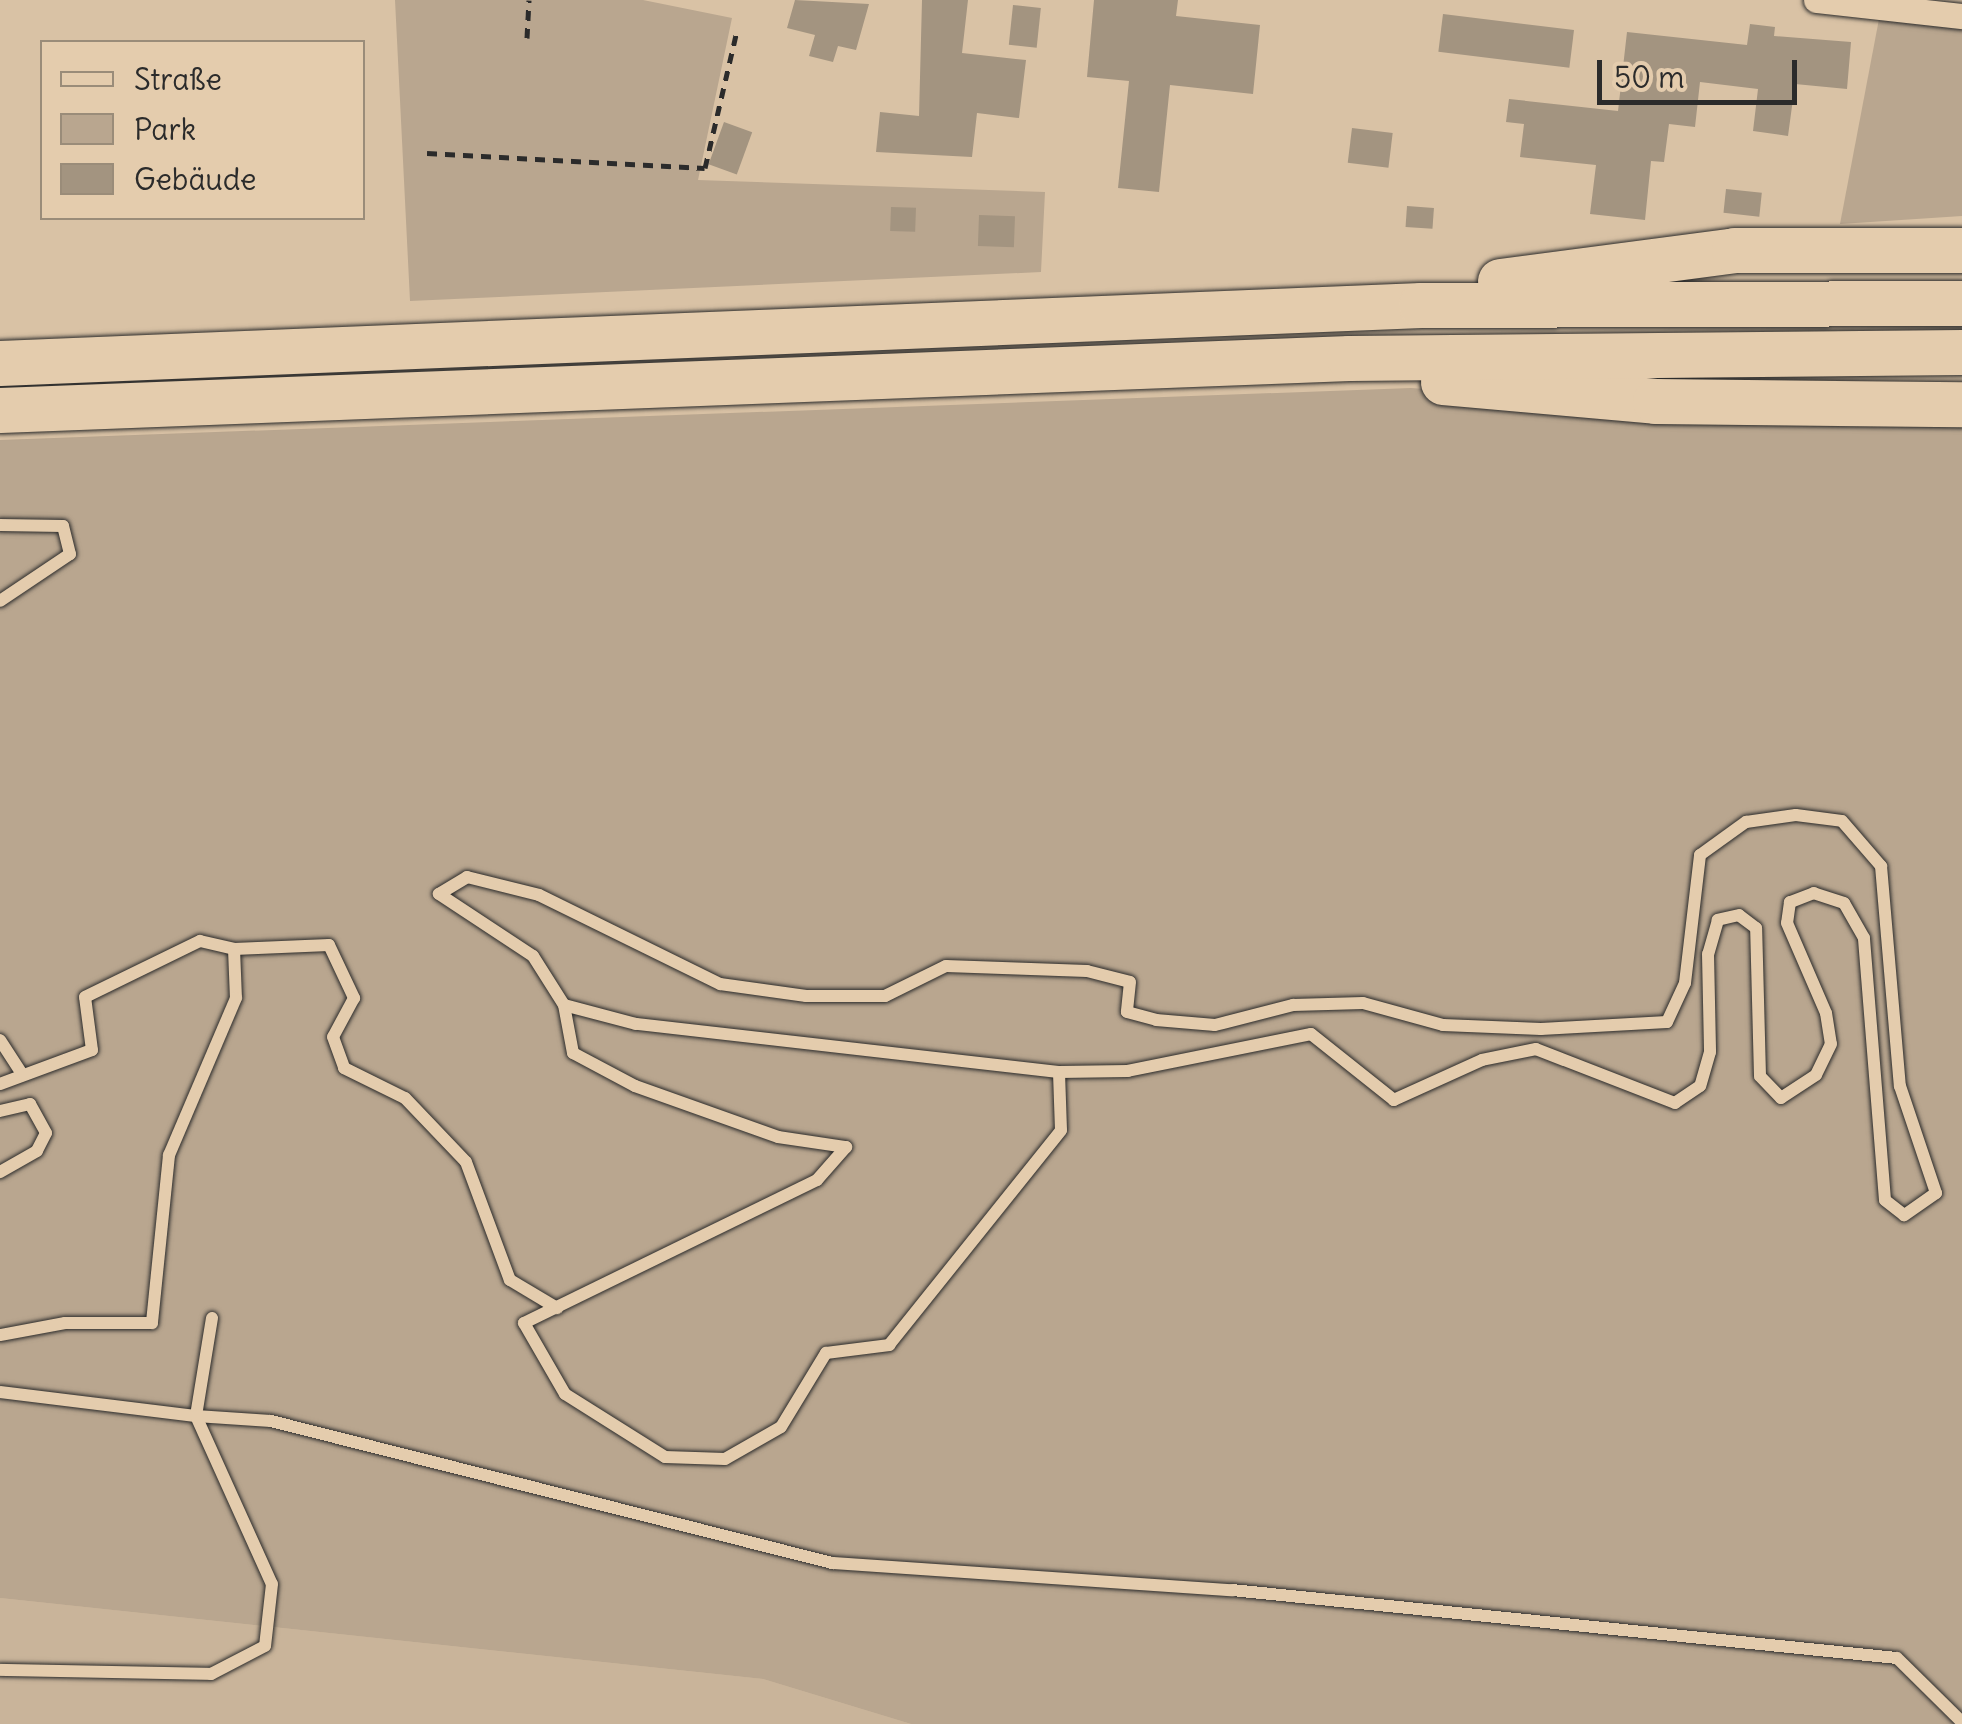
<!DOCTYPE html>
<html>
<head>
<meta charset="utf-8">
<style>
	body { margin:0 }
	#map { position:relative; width:1962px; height:1724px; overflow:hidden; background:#d9c2a5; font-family:Delius,sans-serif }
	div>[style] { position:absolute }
	.built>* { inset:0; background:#c9b49a }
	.green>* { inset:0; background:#b9a68f }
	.building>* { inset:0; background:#a39480; transform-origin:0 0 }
	.path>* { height:5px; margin-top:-2.5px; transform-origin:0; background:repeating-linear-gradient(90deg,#2b2b2b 0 10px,transparent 0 18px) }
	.roads { filter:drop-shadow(0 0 2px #2b2b2b) drop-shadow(0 0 2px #2b2b2b) }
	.lane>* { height:12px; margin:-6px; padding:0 6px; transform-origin:6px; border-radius:6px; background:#e4ccad }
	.street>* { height:25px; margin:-12.5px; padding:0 12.5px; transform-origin:12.5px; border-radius:12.5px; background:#e4ccad }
	.highway>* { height:45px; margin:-22.5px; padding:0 22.5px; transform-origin:22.5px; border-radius:22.5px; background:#e4ccad }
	span { translate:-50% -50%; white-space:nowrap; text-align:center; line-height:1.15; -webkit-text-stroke:9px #e4ccad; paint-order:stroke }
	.legend { position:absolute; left:40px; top:40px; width:325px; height:180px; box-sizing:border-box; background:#e4ccad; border:2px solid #9a8c79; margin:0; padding:12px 18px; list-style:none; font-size:30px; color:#2b2b2b }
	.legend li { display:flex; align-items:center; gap:20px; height:50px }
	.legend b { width:50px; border:2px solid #9a8c79 }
	.scale { position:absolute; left:1597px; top:60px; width:200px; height:45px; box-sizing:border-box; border:5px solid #2b2b2b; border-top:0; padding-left:12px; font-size:30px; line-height:35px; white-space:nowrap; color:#2b2b2b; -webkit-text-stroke:8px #e4ccad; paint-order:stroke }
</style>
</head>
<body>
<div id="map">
	<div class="built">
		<div style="clip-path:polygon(0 1598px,763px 1679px,911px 1724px,0 1724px)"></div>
	</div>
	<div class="green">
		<div style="clip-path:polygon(395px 0,643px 0,732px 18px,698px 180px,1045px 192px,1041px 272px,410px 301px)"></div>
		<div style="clip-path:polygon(1879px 19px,1962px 27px,1962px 216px,1840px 224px)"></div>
		<div style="clip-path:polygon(1411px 388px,1962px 427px,1962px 1724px,911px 1724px,763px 1679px,0 1598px,0 440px)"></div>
	</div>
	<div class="building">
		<div style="clip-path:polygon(795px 0,869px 4px,856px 50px,838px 46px,833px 62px,809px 56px,815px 35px,787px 28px)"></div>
		<div style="clip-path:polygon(922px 0,968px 0,962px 53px,1026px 60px,1019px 118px,977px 113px,972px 157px,876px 152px,880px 112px,919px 116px)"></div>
		<div style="clip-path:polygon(1094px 0,1178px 0,1176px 16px,1260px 25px,1253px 94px,1170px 85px,1159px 192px,1118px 188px,1129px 81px,1087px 77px)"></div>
		<div style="left:1013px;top:5px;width:28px;height:40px;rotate:6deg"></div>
		<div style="left:1443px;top:14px;width:132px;height:38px;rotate:7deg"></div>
		<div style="clip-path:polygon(1750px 24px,1775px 27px,1774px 36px,1851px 42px,1847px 89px,1795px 84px,1788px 136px,1753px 131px,1758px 89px,1700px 82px,1695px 127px,1669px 124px,1664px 162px,1651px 161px,1645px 220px,1590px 214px,1596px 165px,1520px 157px,1524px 124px,1506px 122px,1509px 99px,1618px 111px,1627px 32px,1747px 45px)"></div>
		<div style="left:724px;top:122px;width:30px;height:45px;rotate:20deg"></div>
		<div style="left:1352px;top:128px;width:41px;height:35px;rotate:7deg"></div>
		<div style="left:1726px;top:189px;width:36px;height:24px;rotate:6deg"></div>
		<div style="left:1407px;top:206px;width:27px;height:21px;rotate:4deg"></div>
		<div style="left:891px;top:207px;width:25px;height:24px;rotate:2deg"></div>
		<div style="left:979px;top:215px;width:36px;height:31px;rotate:2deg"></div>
	</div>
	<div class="path">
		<div style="left:527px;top:38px;width:38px;rotate:-87deg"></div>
		<div style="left:427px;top:153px;width:278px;rotate:3.1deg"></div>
		<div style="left:705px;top:168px;width:142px;rotate:-76.9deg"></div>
	</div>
	<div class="roads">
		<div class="lane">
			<div style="left:0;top:525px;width:63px;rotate:0.9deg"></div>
			<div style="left:63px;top:526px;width:29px;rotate:76deg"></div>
			<div style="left:70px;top:554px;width:84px;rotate:146.1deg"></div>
			<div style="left:1796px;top:815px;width:46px;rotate:7.4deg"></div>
			<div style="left:1842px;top:821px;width:60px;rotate:49.1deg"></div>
			<div style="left:1881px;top:866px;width:221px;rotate:85.1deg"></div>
			<div style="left:1900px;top:1086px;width:113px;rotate:71.4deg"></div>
			<div style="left:1936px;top:1193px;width:39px;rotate:145deg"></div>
			<div style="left:1904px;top:1215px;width:24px;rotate:-142deg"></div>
			<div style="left:1885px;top:1200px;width:263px;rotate:-94.6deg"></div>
			<div style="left:1864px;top:938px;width:40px;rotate:-119.7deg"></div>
			<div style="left:1844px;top:903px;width:32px;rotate:-162deg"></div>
			<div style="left:1814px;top:893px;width:26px;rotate:159deg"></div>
			<div style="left:1790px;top:902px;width:21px;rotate:98deg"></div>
			<div style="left:1787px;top:923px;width:98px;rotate:66.6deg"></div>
			<div style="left:1826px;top:1013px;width:31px;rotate:81deg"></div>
			<div style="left:1831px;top:1044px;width:34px;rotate:116deg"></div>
			<div style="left:1816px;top:1075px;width:42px;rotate:146.7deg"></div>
			<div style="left:1781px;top:1098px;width:30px;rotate:-134deg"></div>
			<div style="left:1760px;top:1076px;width:148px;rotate:-91.5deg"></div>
			<div style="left:1756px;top:928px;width:21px;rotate:-143deg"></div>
			<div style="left:1739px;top:915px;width:22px;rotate:167deg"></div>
			<div style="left:1718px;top:920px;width:35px;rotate:106deg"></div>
			<div style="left:1708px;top:954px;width:98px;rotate:88.8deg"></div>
			<div style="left:1710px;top:1052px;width:35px;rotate:106deg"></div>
			<div style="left:1700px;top:1086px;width:30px;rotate:146deg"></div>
			<div style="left:1675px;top:1103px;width:149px;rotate:-158.8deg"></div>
			<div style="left:1536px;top:1049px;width:55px;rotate:168.5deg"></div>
			<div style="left:1482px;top:1060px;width:97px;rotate:155.6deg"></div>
			<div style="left:1394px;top:1100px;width:106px;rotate:-141.5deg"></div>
			<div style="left:1311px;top:1034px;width:187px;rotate:168.6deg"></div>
			<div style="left:1128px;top:1071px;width:69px;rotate:179.2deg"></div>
			<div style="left:1059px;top:1072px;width:426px;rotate:-173.5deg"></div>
			<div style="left:636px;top:1024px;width:74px;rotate:-165.2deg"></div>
			<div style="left:564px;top:1005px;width:58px;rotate:-122.3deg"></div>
			<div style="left:533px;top:956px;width:113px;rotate:-146.6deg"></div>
			<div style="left:439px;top:894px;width:33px;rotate:-31deg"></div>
			<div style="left:467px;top:877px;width:74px;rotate:14deg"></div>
			<div style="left:539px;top:895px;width:202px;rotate:26.2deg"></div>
			<div style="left:720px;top:984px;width:87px;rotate:7.9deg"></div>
			<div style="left:806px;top:996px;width:79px"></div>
			<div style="left:885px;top:996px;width:68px;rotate:-26.2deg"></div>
			<div style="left:946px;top:966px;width:141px;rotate:2deg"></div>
			<div style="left:1087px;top:971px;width:44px;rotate:14.3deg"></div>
			<div style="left:1130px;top:982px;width:30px;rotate:96deg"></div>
			<div style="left:1127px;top:1012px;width:30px;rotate:15deg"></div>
			<div style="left:1156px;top:1020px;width:59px;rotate:4.8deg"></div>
			<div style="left:1215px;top:1025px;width:81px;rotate:-14.4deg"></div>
			<div style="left:1293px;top:1005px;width:70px;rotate:-1.6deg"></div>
			<div style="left:1363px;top:1003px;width:83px;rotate:15.4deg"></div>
			<div style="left:1443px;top:1025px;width:98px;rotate:2.3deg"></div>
			<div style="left:1541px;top:1029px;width:126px;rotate:-3.2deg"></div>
			<div style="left:1667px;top:1022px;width:43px;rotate:-65.2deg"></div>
			<div style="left:1685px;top:983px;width:129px;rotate:-83.3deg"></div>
			<div style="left:1700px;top:855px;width:57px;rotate:-35.7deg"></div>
			<div style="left:1746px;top:822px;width:50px;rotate:-8deg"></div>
			<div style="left:234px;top:949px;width:95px;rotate:-2.4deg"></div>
			<div style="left:329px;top:945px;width:59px;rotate:64.7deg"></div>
			<div style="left:354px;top:998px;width:44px;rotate:118.3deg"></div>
			<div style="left:333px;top:1037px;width:33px;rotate:70deg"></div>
			<div style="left:344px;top:1068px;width:68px;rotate:26.2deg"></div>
			<div style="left:405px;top:1098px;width:88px;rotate:46.4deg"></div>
			<div style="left:466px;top:1162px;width:126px;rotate:69.6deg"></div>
			<div style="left:510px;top:1280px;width:55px;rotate:30.8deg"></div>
			<div style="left:564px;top:1005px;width:49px;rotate:79.4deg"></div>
			<div style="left:573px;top:1053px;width:70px;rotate:28deg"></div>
			<div style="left:635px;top:1086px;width:152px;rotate:19.6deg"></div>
			<div style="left:778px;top:1137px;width:69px;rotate:8.4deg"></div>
			<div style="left:846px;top:1147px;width:44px;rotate:131.3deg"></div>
			<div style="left:817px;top:1180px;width:326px;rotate:154deg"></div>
			<div style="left:524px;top:1323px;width:82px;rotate:60deg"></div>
			<div style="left:565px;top:1394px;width:118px;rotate:32.2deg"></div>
			<div style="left:665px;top:1457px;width:60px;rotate:1.9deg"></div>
			<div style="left:725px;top:1459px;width:64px;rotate:-29.7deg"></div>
			<div style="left:781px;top:1427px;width:87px;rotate:-58.7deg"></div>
			<div style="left:826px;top:1353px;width:64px;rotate:-7.2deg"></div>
			<div style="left:889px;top:1345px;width:275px;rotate:-51.3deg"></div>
			<div style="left:1061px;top:1130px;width:58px;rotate:-92deg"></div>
			<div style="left:0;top:1040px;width:40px;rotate:57.1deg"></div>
			<div style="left:0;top:1084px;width:98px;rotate:-20.3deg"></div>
			<div style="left:92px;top:1050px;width:53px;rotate:-97.5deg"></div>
			<div style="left:85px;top:997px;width:128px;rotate:-26deg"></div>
			<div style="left:200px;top:941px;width:35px;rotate:13deg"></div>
			<div style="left:234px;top:949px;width:49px;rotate:87.7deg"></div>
			<div style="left:236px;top:998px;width:171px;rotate:113.1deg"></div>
			<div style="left:169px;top:1155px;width:169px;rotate:95.8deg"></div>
			<div style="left:152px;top:1323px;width:87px;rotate:180deg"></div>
			<div style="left:65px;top:1323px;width:66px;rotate:169.5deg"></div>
			<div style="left:0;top:1111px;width:31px;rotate:-13deg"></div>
			<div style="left:30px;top:1104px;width:33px;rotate:61deg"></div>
			<div style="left:46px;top:1133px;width:20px;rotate:117deg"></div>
			<div style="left:37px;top:1151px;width:43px;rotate:150.4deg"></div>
			<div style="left:212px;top:1318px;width:99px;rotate:99.3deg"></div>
			<div style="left:196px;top:1416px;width:75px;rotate:3.8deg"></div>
			<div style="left:271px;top:1421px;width:579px;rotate:14.2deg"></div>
			<div style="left:832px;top:1563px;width:401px;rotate:3.9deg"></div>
			<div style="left:1232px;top:1590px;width:668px;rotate:5.84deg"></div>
			<div style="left:1897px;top:1658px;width:91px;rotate:44.6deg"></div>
			<div style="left:0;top:1392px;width:197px;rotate:7deg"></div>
			<div style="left:196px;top:1416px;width:184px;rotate:65.7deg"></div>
			<div style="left:272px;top:1584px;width:62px;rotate:96.4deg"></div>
			<div style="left:265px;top:1646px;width:61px;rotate:152.6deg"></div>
			<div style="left:211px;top:1674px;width:211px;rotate:-178.9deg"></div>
		</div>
		<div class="street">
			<div style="left:1816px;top:0;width:147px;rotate:6.3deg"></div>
		</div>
		<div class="highway">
			<div style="left:1500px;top:281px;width:236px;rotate:-7.5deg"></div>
			<div style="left:1734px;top:250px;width:228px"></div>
			<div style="left:0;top:363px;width:1422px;rotate:-2.34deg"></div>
			<div style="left:1421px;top:305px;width:541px;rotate:-0.21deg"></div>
			<div style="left:1443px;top:382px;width:213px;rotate:5.1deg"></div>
			<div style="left:1655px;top:401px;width:307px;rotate:0.6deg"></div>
			<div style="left:0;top:410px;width:1350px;rotate:-2.21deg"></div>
			<div style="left:1349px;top:358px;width:613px;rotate:-0.56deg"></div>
		</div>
	</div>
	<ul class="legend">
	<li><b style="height:12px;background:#e4ccad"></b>Straße</li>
	<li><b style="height:28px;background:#b9a68f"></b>Park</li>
	<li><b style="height:28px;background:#a39480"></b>Gebäude</li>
	</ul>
	<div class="scale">50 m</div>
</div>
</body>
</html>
